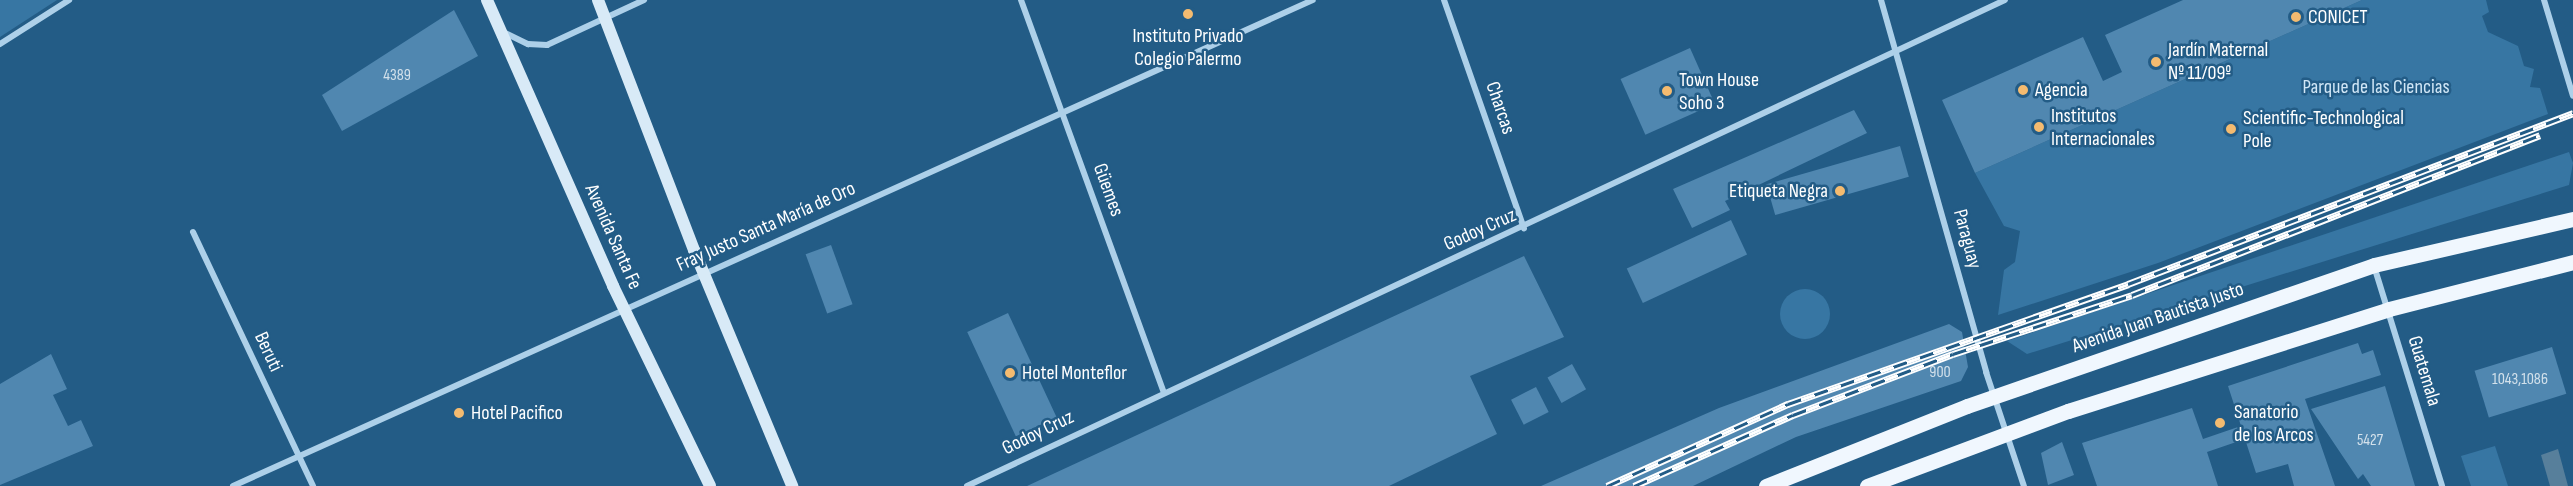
<!DOCTYPE html>
<html>
<head>
<meta charset="utf-8">
<style>
	body { margin:0 }
	#map { position:relative; width:2573px; height:486px; overflow:hidden; background:#235c86; font-family:"Sofia Sans Condensed",sans-serif }
	div>[style] { position:absolute }
	.green>* { inset:0; background:#3776a3 }
	.round { border-radius:50% }
	.water>* { inset:0; background:#577f9b }
	.building>* { inset:0; background:#5087b0; transform-origin:0 0 }
	.street>* { height:6px; margin:-3px; padding:0 3px; transform-origin:3px; border-radius:3px; background:#add0e9 }
	.secondary>* { height:12px; margin:-6px; padding:0 6px; transform-origin:6px; border-radius:6px; background:#d8eaf7 }
	.primary>* { height:15px; margin:-7.5px; padding:0 7.5px; transform-origin:7.5px; border-radius:7.5px; background:#f0f7fe }
	.rail>* { height:7px; margin-top:-3.5px; transform-origin:0; background:repeating-linear-gradient(90deg,#235c86 0 14px,#fff 0 28px); box-sizing:border-box; border-block:2px solid #fff }
	.dots>* { width:16px; height:16px; translate:-50% -50%; box-sizing:border-box; border:3px solid #235c86; border-radius:50% }
	span { translate:-50% -50%; white-space:nowrap; text-align:center; line-height:1.15; -webkit-text-stroke:5px #235c86; paint-order:stroke }
	.number-label { font-size:16px; color:#d3e1eb }
	.number-label span { -webkit-text-stroke-width:0 }
	.poi-label { font-size:20px; color:#fff }
	.left { translate:0 -50%; text-align:left }
	.right { translate:-100% -50%; text-align:right }
	.park-label { font-size:20px; color:#d1e7f7 }
	.street-label { font-size:20px; color:#fff }
</style>
</head>
<body>
<div id="map">
	<div class="green">
		<div style="clip-path:polygon(0 0,57px 0,0 37px)"></div>
		<div style="clip-path:polygon(2362px 0,2486px 0,2489px 12px,2482px 16px,2488px 32px,2518px 46px,2524px 66px,2534px 69px,2530px 87px,2540px 88px,2548px 114px,2158px 263px,1998px 315px,2004px 270px,2015px 262px,2020px 231px,2004px 226px,1975px 173px)"></div>
		<div style="clip-path:polygon(2569px 152px,2573px 163px,2569px 185px,2027px 354px,2007px 341px)"></div>
		<div class="round" style="left:1780px;top:289px;width:50px;height:50px"></div>
		<div style="clip-path:polygon(2495px 446px,2508px 486px,2471px 486px,2461px 456px)"></div>
	</div>
	<div class="water">
		<div style="clip-path:polygon(2558px 449px,2568px 486px,2550px 486px,2541px 455px)"></div>
	</div>
	<div class="building">
		<div style="clip-path:polygon(2183px 0,2362px 0,1975px 173px,1942px 100px,2083px 37px,2103px 81px,2122px 72px,2105px 35px)"></div>
		<div style="clip-path:polygon(454px 10px,478px 56px,342px 131px,322px 95px)"></div>
		<div style="left:1690px;top:48px;width:61px;height:76px;rotate:66deg"></div>
		<div style="clip-path:polygon(1854px 110px,1867px 133px,1725px 201px,1730px 210px,1692px 228px,1673px 189px)"></div>
		<div style="left:1900px;top:146px;width:32px;height:139px;rotate:74deg"></div>
		<div style="left:1731px;top:220px;width:38px;height:115px;rotate:65deg"></div>
		<div style="left:831px;top:245px;width:63px;height:27px;rotate:70deg"></div>
		<div style="clip-path:polygon(1524px 256px,1564px 337px,1470px 376px,1497px 434px,1389px 486px,1027px 486px)"></div>
		<div style="left:1008px;top:313px;width:115px;height:45px;rotate:65deg"></div>
		<div style="clip-path:polygon(1949px 324px,1962px 332px,1968px 367px,1961px 381px,1796px 437px,1693px 486px,1541px 486px,1719px 408px)"></div>
		<div style="clip-path:polygon(2358px 343px,2362px 354px,2373px 350px,2381px 375px,2305px 399px,2335px 486px,2294px 486px,2288px 464px,2256px 473px,2245px 439px,2207px 452px,2218px 486px,2097px 486px,2082px 443px,2192px 408px,2203px 439px,2241px 426px,2228px 386px)"></div>
		<div style="left:2552px;top:347px;width:49px;height:81px;rotate:73deg"></div>
		<div style="clip-path:polygon(51px 354px,67px 389px,53px 395px,68px 426px,81px 420px,93px 446px,0 485px,0 384px)"></div>
		<div style="left:1572px;top:364px;width:29px;height:28px;rotate:61deg"></div>
		<div style="clip-path:polygon(2385px 386px,2415px 486px,2371px 486px,2363px 474px,2358px 479px,2311px 409px)"></div>
		<div style="left:1536px;top:387px;width:28px;height:28px;rotate:63deg"></div>
		<div style="clip-path:polygon(2062px 442px,2074px 475px,2048px 485px,2041px 453px)"></div>
	</div>
	<div class="street">
		<div style="left:1021px;top:0;width:416px;rotate:70deg"></div>
		<div style="left:1444px;top:0;width:242px;rotate:70.7deg"></div>
		<div style="left:1881px;top:0;width:387px;rotate:74.2deg"></div>
		<div style="left:1986px;top:372px;width:120px;rotate:71.6deg"></div>
		<div style="left:2544px;top:0;width:100px;rotate:73.2deg"></div>
		<div style="left:503px;top:32px;width:28px;rotate:26deg"></div>
		<div style="left:528px;top:44px;width:19px;rotate:3deg"></div>
		<div style="left:547px;top:45px;width:107px;rotate:-24.9deg"></div>
		<div style="left:0;top:44px;width:82px;rotate:-32.5deg"></div>
		<div style="left:193px;top:232px;width:281px;rotate:64.7deg"></div>
		<div style="left:2374px;top:266px;width:230px;rotate:72.8deg"></div>
		<div style="left:233px;top:486px;width:1184px;rotate:-24.23deg"></div>
		<div style="left:967px;top:486px;width:1146px;rotate:-25.09deg"></div>
	</div>
	<div class="secondary">
		<div style="left:487px;top:0;width:313px;rotate:66.2deg"></div>
		<div style="left:613px;top:286px;width:222px;rotate:64.1deg"></div>
		<div style="left:598px;top:0;width:268px;rotate:69deg"></div>
		<div style="left:694px;top:250px;width:256px;rotate:67.4deg"></div>
	</div>
	<div class="primary">
		<div style="left:1766px;top:486px;width:216px;rotate:-21.7deg"></div>
		<div style="left:1967px;top:406px;width:431px;rotate:-19.1deg"></div>
		<div style="left:2374px;top:265px;width:204px;rotate:-13deg"></div>
		<div style="left:1867px;top:486px;width:215px;rotate:-20.5deg"></div>
		<div style="left:2068px;top:411px;width:337px;rotate:-17.6deg"></div>
		<div style="left:2389px;top:309px;width:190px;rotate:-14.3deg"></div>
	</div>
	<div class="rail">
		<div style="left:1607px;top:486px;width:199px;rotate:-24.4deg"></div>
		<div style="left:1788px;top:404px;width:361px;rotate:-19.4deg"></div>
		<div style="left:2128px;top:284px;width:477px;rotate:-21deg"></div>
		<div style="left:1634px;top:486px;width:174px;rotate:-24.1deg"></div>
		<div style="left:1793px;top:415px;width:171px;rotate:-20.9deg"></div>
		<div style="left:1953px;top:354px;width:188px;rotate:-18.2deg"></div>
		<div style="left:2132px;top:295px;width:438px;rotate:-21.4deg"></div>
	</div>
	<div class="dots">
		<div style="left:1188px;top:14px;background:#f4bb70"></div>
		<div style="left:2296px;top:17px;background:#f4bb70"></div>
		<div style="left:2156px;top:62px;background:#f4bb70"></div>
		<div style="left:2023px;top:90px;background:#f4bb70"></div>
		<div style="left:1667px;top:91px;background:#f4bb70"></div>
		<div style="left:2039px;top:127px;background:#f4bb70"></div>
		<div style="left:2231px;top:129px;background:#f4bb70"></div>
		<div style="left:1840px;top:191px;background:#f4bb70"></div>
		<div style="left:1010px;top:373px;background:#f4bb70"></div>
		<div style="left:459px;top:413px;background:#f4bb70"></div>
		<div style="left:2220px;top:423px;background:#f4bb70"></div>
	</div>
	<div class="number-label">
		<span style="left:397px;top:76px">4389</span>
		<span style="left:1940px;top:373px">900</span>
		<span style="left:2520px;top:380px">1043,1086</span>
		<span style="left:2370px;top:441px">5427</span>
	</div>
	<div class="poi-label">
		<span class="left" style="left:2308px;top:17px">CONICET</span>
		<span style="left:1188px;top:48px">Instituto Privado<br>Colegio Palermo</span>
		<span class="left" style="left:2168px;top:62px">Jardín Maternal<br>Nº 11/09º</span>
		<span class="left" style="left:1679px;top:92px">Town House<br>Soho 3</span>
		<span class="left" style="left:2035px;top:90px">Agencia</span>
		<span class="left" style="left:2051px;top:128px">Institutos<br>Internacionales</span>
		<span class="left" style="left:2243px;top:130px">Scientific-Technological<br>Pole</span>
		<span class="right" style="left:1828px;top:191px">Etiqueta Negra</span>
		<span class="left" style="left:1022px;top:373px">Hotel Monteflor</span>
		<span class="left" style="left:2234px;top:424px">Sanatorio<br>de los Arcos</span>
		<span class="left" style="left:471px;top:413px">Hotel Pacifico</span>
	</div>
	<div class="park-label">
		<span style="left:2376px;top:87px">Parque de las Ciencias</span>
	</div>
	<div class="street-label">
		<span style="left:1500px;top:108px;rotate:71deg">Charcas</span>
		<span style="left:1108px;top:190px;rotate:70deg">Güemes</span>
		<span style="left:766px;top:227px;rotate:-24deg">Fray Justo Santa María de Oro</span>
		<span style="left:1480px;top:230px;rotate:-24deg">Godoy Cruz</span>
		<span style="left:613px;top:237px;rotate:66deg">Avenida Santa Fe</span>
		<span style="left:1967px;top:239px;rotate:75deg">Paraguay</span>
		<span style="left:2158px;top:318px;rotate:-19deg">Avenida Juan Bautista Justo</span>
		<span style="left:268px;top:352px;rotate:65deg">Beruti</span>
		<span style="left:2424px;top:371px;rotate:73deg">Guatemala</span>
		<span style="left:1038px;top:433px;rotate:-26deg">Godoy Cruz</span>
	</div>
</div>
</body>
</html>
